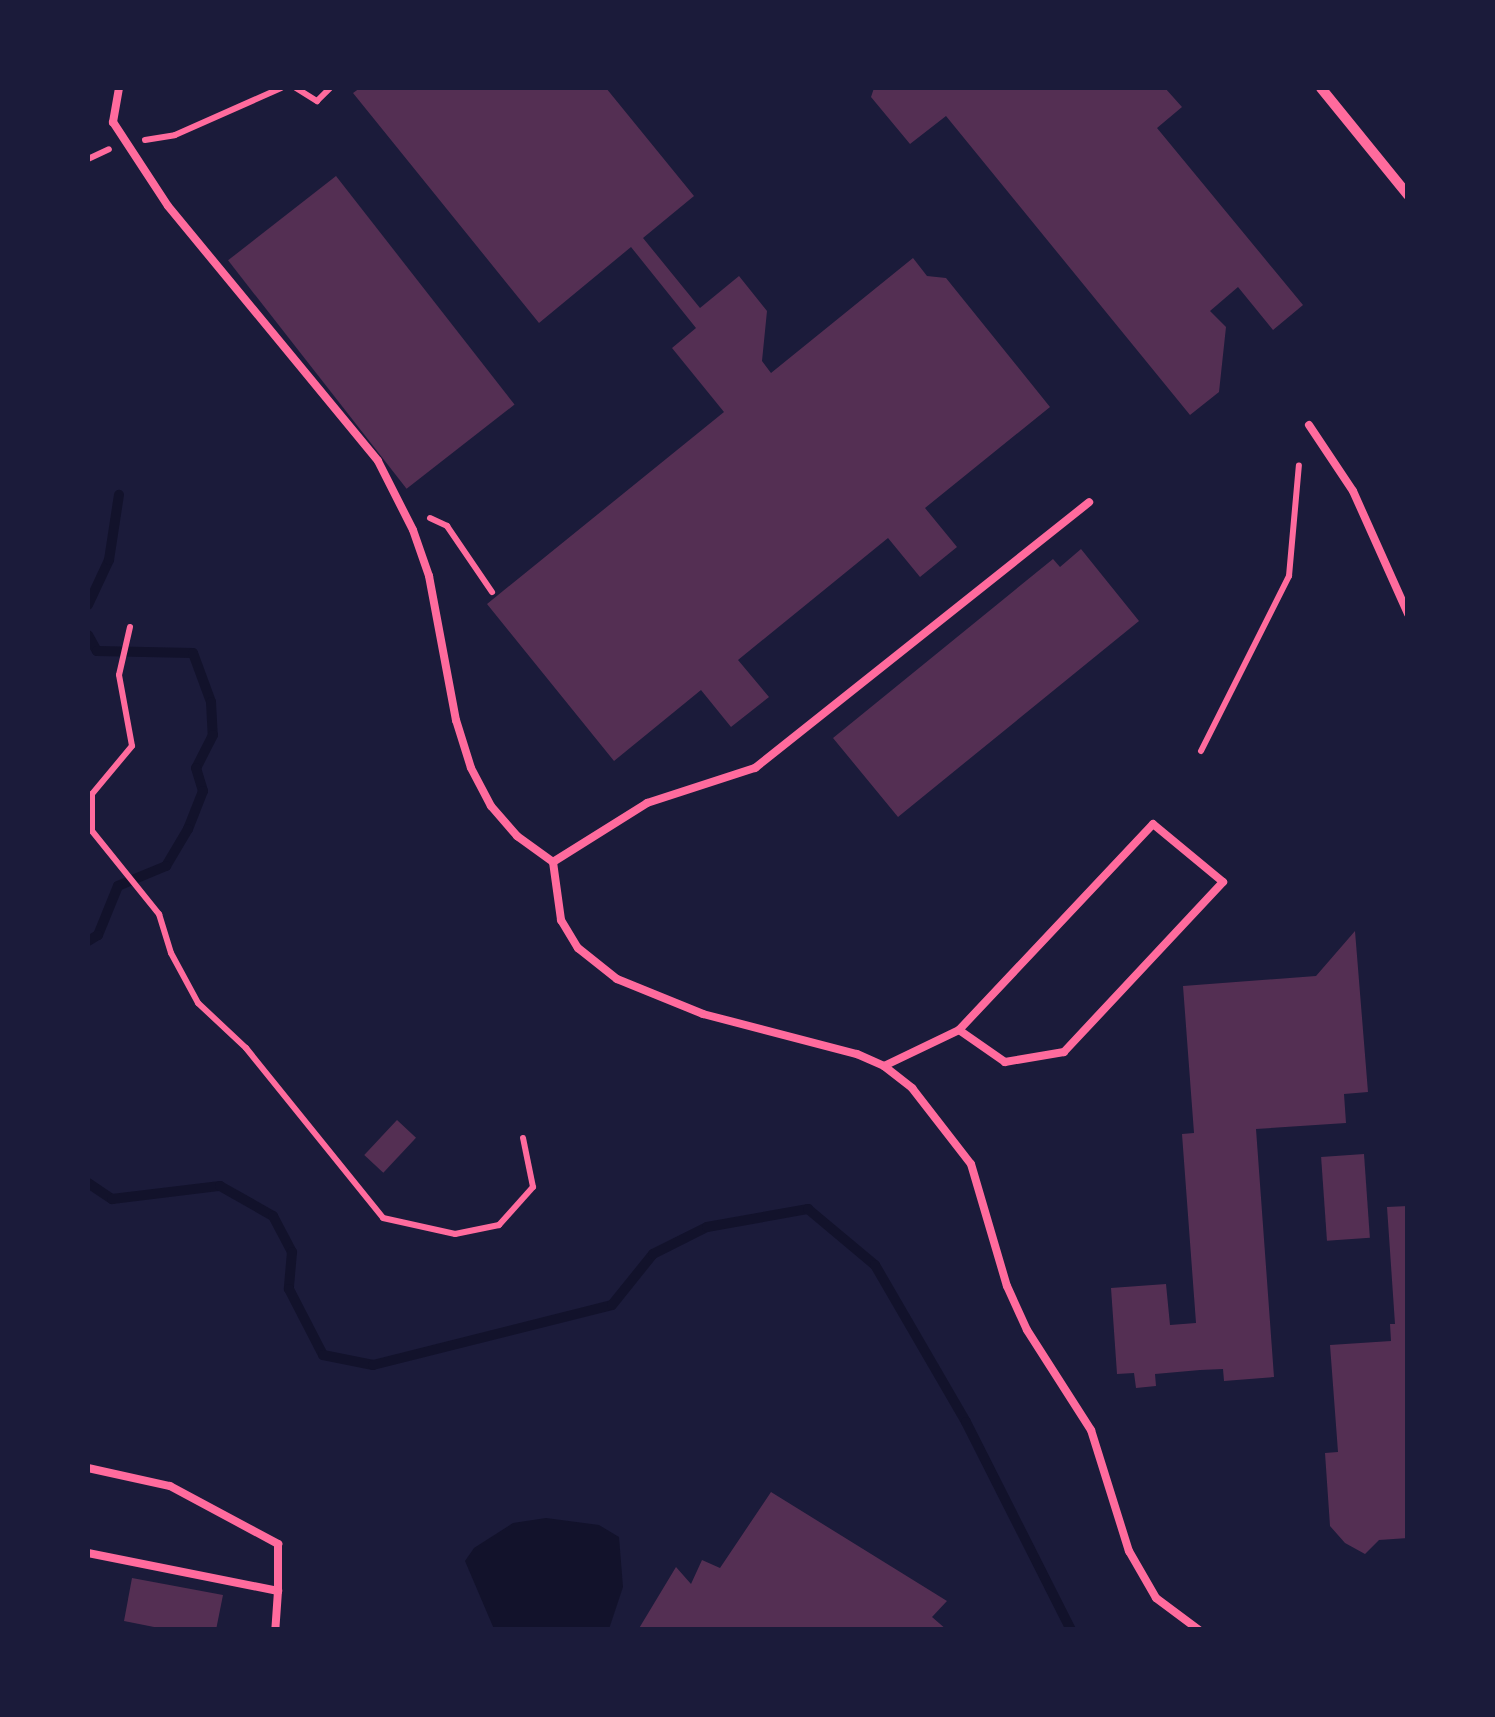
<!DOCTYPE html>
<html>
<head>
<meta charset="utf-8">
<style>
	body { margin:0 }
	#map { position:relative; width:1495px; height:1717px; overflow:hidden; background:#1b1b3a; font-family:"PT Sans",sans-serif }
	div>[style] { position:absolute }
	.water>* { inset:0; background:#12122b }
	.stream>* { height:10px; margin:-5px; padding:0 5px; transform-origin:5px; border-radius:5px; background:#12122b }
	.building>* { inset:0; background:#542f53; transform-origin:0 0 }
	.path>* { height:6px; margin:-3px; padding:0 3px; transform-origin:3px; border-radius:3px; background:#ff6b9d }
	.service>* { height:8px; margin:-4px; padding:0 4px; transform-origin:4px; border-radius:4px; background:#ff6b9d }
	.minor>* { height:10px; margin:-5px; padding:0 5px; transform-origin:5px; border-radius:5px; background:#ff6b9d }
	span { translate:-50% -50%; white-space:nowrap; text-align:center; line-height:1.15; -webkit-text-stroke:8px #1b1b3a; paint-order:stroke }
	.frame { position:absolute; inset:0; border:90px solid #1b1b3a; pointer-events:none }
</style>
</head>
<body>
<div id="map">
	<div class="water">
		<div style="clip-path:polygon(546px 1518px,599px 1525px,619px 1537px,623px 1587px,609px 1629px,494px 1629px,465px 1561px,474px 1548px,513px 1523px)"></div>
	</div>
	<div class="stream">
		<div style="left:88px;top:605px;width:50px;rotate:-65deg"></div>
		<div style="left:109px;top:560px;width:66px;rotate:-81.3deg"></div>
		<div style="left:88px;top:635px;width:18px;rotate:61deg"></div>
		<div style="left:97px;top:651px;width:96px;rotate:1.2deg"></div>
		<div style="left:193px;top:653px;width:52px;rotate:69.8deg"></div>
		<div style="left:211px;top:702px;width:33px;rotate:87deg"></div>
		<div style="left:213px;top:735px;width:37px;rotate:117deg"></div>
		<div style="left:196px;top:768px;width:24px;rotate:73deg"></div>
		<div style="left:203px;top:791px;width:41px;rotate:111.5deg"></div>
		<div style="left:188px;top:829px;width:43px;rotate:120.7deg"></div>
		<div style="left:166px;top:866px;width:52px;rotate:157.4deg"></div>
		<div style="left:118px;top:886px;width:53px;rotate:112.2deg"></div>
		<div style="left:98px;top:935px;width:12px;rotate:149deg"></div>
		<div style="left:88px;top:1183px;width:29px;rotate:34deg"></div>
		<div style="left:112px;top:1199px;width:109px;rotate:-6.9deg"></div>
		<div style="left:220px;top:1186px;width:61px;rotate:29.5deg"></div>
		<div style="left:273px;top:1216px;width:41px;rotate:62.2deg"></div>
		<div style="left:292px;top:1252px;width:37px;rotate:95deg"></div>
		<div style="left:289px;top:1289px;width:74px;rotate:62.7deg"></div>
		<div style="left:323px;top:1355px;width:51px;rotate:11.3deg"></div>
		<div style="left:373px;top:1365px;width:246px;rotate:-14.1deg"></div>
		<div style="left:612px;top:1305px;width:65px;rotate:-51.2deg"></div>
		<div style="left:653px;top:1254px;width:60px;rotate:-26.6deg"></div>
		<div style="left:707px;top:1227px;width:103px;rotate:-10.1deg"></div>
		<div style="left:808px;top:1209px;width:87px;rotate:39.9deg"></div>
		<div style="left:875px;top:1265px;width:181px;rotate:59.9deg"></div>
		<div style="left:966px;top:1422px;width:233px;rotate:63.2deg"></div>
	</div>
	<div class="building">
		<div style="clip-path:polygon(360px 88px,606px 88px,694px 196px,643px 238px,700px 308px,739px 276px,767px 311px,762px 361px,771px 373px,913px 258px,927px 276px,946px 278px,1050px 407px,925px 508px,957px 547px,920px 577px,888px 538px,738px 660px,769px 697px,731px 727px,701px 690px,614px 761px,487px 604px,724px 412px,672px 348px,696px 328px,631px 247px,539px 323px,353px 93px)"></div>
		<div style="clip-path:polygon(874px 88px,1165px 88px,1182px 107px,1157px 128px,1303px 305px,1273px 330px,1238px 287px,1210px 311px,1226px 327px,1219px 392px,1190px 415px,946px 116px,910px 144px,871px 97px)"></div>
		<div style="left:336px;top:176px;width:290px;height:137px;rotate:52deg"></div>
		<div style="clip-path:polygon(1081px 549px,1139px 621px,898px 817px,833px 738px,1053px 559px,1060px 567px)"></div>
		<div style="clip-path:polygon(1355px 931px,1368px 1092px,1344px 1094px,1346px 1123px,1256px 1129px,1274px 1377px,1224px 1381px,1223px 1369px,1200px 1370px,1155px 1374px,1156px 1386px,1136px 1388px,1134px 1373px,1117px 1374px,1111px 1288px,1166px 1284px,1170px 1325px,1196px 1323px,1182px 1134px,1194px 1133px,1183px 986px,1316px 976px)"></div>
		<div style="left:397px;top:1120px;width:26px;height:48px;rotate:43deg"></div>
		<div style="left:1364px;top:1154px;width:84px;height:43px;rotate:86deg"></div>
		<div style="clip-path:polygon(1408px 1206px,1408px 1538px,1379px 1540px,1365px 1554px,1345px 1543px,1330px 1526px,1325px 1453px,1338px 1452px,1330px 1345px,1391px 1341px,1390px 1324px,1395px 1324px,1387px 1207px)"></div>
		<div style="clip-path:polygon(771px 1492px,947px 1601px,932px 1617px,947px 1630px,638px 1630px,676px 1567px,691px 1584px,702px 1560px,720px 1568px)"></div>
		<div style="clip-path:polygon(132px 1578px,223px 1595px,216px 1630px,169px 1630px,124px 1621px)"></div>
	</div>
	<div class="path">
		<div style="left:296px;top:88px;width:25px;rotate:32deg"></div>
		<div style="left:317px;top:101px;width:18px;rotate:-45deg"></div>
		<div style="left:145px;top:140px;width:30px;rotate:-9deg"></div>
		<div style="left:175px;top:135px;width:116px;rotate:-23.9deg"></div>
		<div style="left:88px;top:159px;width:23px;rotate:-25deg"></div>
		<div style="left:430px;top:518px;width:19px;rotate:25deg"></div>
		<div style="left:447px;top:526px;width:80px;rotate:55.7deg"></div>
		<div style="left:130px;top:627px;width:49px;rotate:102.9deg"></div>
		<div style="left:119px;top:675px;width:72px;rotate:79.6deg"></div>
		<div style="left:132px;top:746px;width:62px;rotate:129.8deg"></div>
		<div style="left:92px;top:794px;width:37px;rotate:90deg"></div>
		<div style="left:92px;top:831px;width:107px;rotate:51.1deg"></div>
		<div style="left:159px;top:914px;width:41px;rotate:72.9deg"></div>
		<div style="left:171px;top:953px;width:57px;rotate:61.6deg"></div>
		<div style="left:198px;top:1003px;width:66px;rotate:43.2deg"></div>
		<div style="left:246px;top:1048px;width:218px;rotate:51.1deg"></div>
		<div style="left:383px;top:1218px;width:74px;rotate:12.5deg"></div>
		<div style="left:455px;top:1234px;width:45px;rotate:-11.6deg"></div>
		<div style="left:499px;top:1225px;width:51px;rotate:-48.2deg"></div>
		<div style="left:533px;top:1187px;width:50px;rotate:-101.5deg"></div>
		<div style="left:1201px;top:751px;width:196px;rotate:-63.3deg"></div>
		<div style="left:1289px;top:576px;width:111px;rotate:-84.9deg"></div>
	</div>
	<div class="service">
		<div style="left:119px;top:88px;width:35px;rotate:100deg"></div>
		<div style="left:113px;top:122px;width:100px;rotate:56.8deg"></div>
		<div style="left:168px;top:206px;width:330px;rotate:50.5deg"></div>
		<div style="left:378px;top:461px;width:77px;rotate:63.1deg"></div>
		<div style="left:413px;top:530px;width:49px;rotate:70.8deg"></div>
		<div style="left:429px;top:576px;width:147px;rotate:79.4deg"></div>
		<div style="left:456px;top:720px;width:50px;rotate:72.6deg"></div>
		<div style="left:471px;top:768px;width:43px;rotate:62.2deg"></div>
		<div style="left:491px;top:806px;width:40px;rotate:49deg"></div>
		<div style="left:517px;top:836px;width:44px;rotate:35.8deg"></div>
		<div style="left:553px;top:862px;width:59px;rotate:82.1deg"></div>
		<div style="left:561px;top:920px;width:33px;rotate:59deg"></div>
		<div style="left:578px;top:948px;width:50px;rotate:38.5deg"></div>
		<div style="left:617px;top:979px;width:93px;rotate:22.1deg"></div>
		<div style="left:703px;top:1014px;width:159px;rotate:14.6deg"></div>
		<div style="left:857px;top:1054px;width:30px;rotate:24deg"></div>
		<div style="left:884px;top:1066px;width:36px;rotate:38deg"></div>
		<div style="left:912px;top:1088px;width:96px;rotate:52.2deg"></div>
		<div style="left:971px;top:1164px;width:127px;rotate:73.6deg"></div>
		<div style="left:1007px;top:1286px;width:48px;rotate:65.6deg"></div>
		<div style="left:1027px;top:1330px;width:119px;rotate:57.4deg"></div>
		<div style="left:1091px;top:1430px;width:127px;rotate:72.6deg"></div>
		<div style="left:1129px;top:1551px;width:54px;rotate:60.1deg"></div>
		<div style="left:1156px;top:1598px;width:54px;rotate:36.7deg"></div>
		<div style="left:1309px;top:425px;width:79px;rotate:56.3deg"></div>
		<div style="left:1353px;top:491px;width:135px;rotate:65.9deg"></div>
		<div style="left:1153px;top:824px;width:91px;rotate:39.6deg"></div>
		<div style="left:1223px;top:882px;width:233px;rotate:133.1deg"></div>
		<div style="left:1064px;top:1052px;width:60px;rotate:170.4deg"></div>
		<div style="left:1005px;top:1062px;width:56px;rotate:-145.2deg"></div>
		<div style="left:959px;top:1030px;width:283px;rotate:-46.7deg"></div>
		<div style="left:553px;top:862px;width:111px;rotate:-32.1deg"></div>
		<div style="left:647px;top:803px;width:114px;rotate:-18deg"></div>
		<div style="left:755px;top:768px;width:427px;rotate:-38.5deg"></div>
		<div style="left:884px;top:1066px;width:83px;rotate:-25.6deg"></div>
		<div style="left:88px;top:1468px;width:84px;rotate:12.4deg"></div>
		<div style="left:170px;top:1486px;width:123px;rotate:28.2deg"></div>
		<div style="left:278px;top:1544px;width:47px;rotate:90deg"></div>
		<div style="left:88px;top:1553px;width:194px;rotate:11.3deg"></div>
		<div style="left:278px;top:1591px;width:39px;rotate:94deg"></div>
	</div>
	<div class="minor">
		<div style="left:1321px;top:88px;width:138px;rotate:50.9deg"></div>
	</div>
	<div class="frame"></div>
</div>
</body>
</html>
